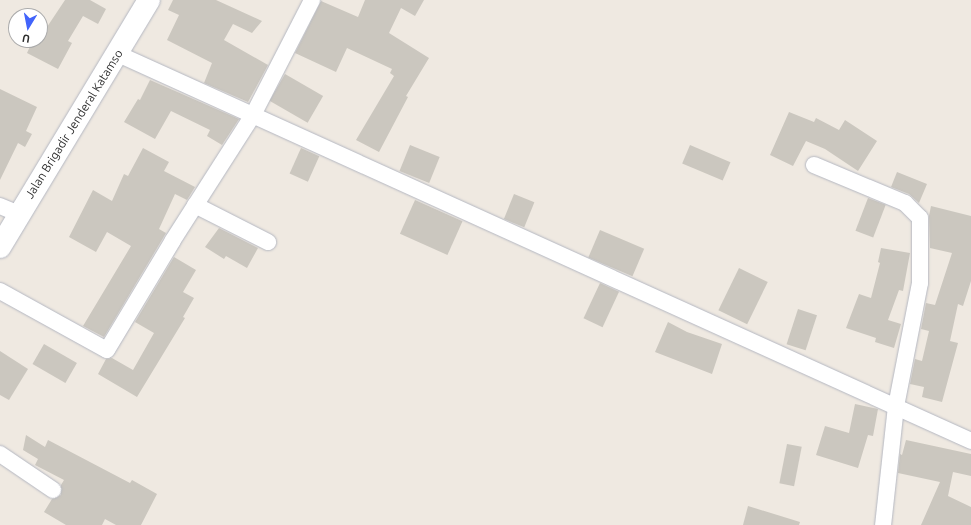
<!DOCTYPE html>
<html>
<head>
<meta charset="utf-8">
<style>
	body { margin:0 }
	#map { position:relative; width:971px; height:525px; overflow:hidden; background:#efe9e1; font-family:Ubuntu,sans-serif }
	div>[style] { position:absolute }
	.building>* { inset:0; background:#cbc7bf; transform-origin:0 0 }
	.roads { filter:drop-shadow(0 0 1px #b4b7c1) drop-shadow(0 0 1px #b4b7c1) }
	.street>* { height:16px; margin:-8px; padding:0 8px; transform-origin:8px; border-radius:8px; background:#fff }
	.secondary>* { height:22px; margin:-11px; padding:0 11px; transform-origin:11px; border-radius:11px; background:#fff }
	span { translate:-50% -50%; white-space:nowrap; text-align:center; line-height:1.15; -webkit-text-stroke:3.5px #fff; paint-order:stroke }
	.street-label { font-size:12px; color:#2e2e2e }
	.north { position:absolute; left:8px; top:8px; width:40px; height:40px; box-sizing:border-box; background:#fff; border:1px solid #ababab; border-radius:50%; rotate:190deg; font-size:11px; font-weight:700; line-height:16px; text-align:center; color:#2e2e2e }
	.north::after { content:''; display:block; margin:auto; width:14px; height:18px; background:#4264fb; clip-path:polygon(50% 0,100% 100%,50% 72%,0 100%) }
</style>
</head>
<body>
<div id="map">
	<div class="building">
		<div style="clip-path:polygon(65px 0,90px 0,106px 9px,98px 24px,83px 16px,68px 41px,72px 43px,58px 69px,27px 53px,33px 40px,40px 40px,40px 27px,45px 30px)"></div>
		<div style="clip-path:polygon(173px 0,216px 0,262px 21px,252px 33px,233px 24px,224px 40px,268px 65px,248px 102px,204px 83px,212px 63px,167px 40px,179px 15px,168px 10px)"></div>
		<div style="clip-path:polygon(365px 0,424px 0,415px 16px,401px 8px,389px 33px,429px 58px,406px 96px,408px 97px,379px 152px,356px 140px,394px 76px,390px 73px,392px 69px,347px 48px,336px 72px,295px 53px,321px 1px,358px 17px)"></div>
		<div style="left:285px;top:74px;width:44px;height:31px;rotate:30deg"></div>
		<div style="clip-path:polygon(150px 80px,239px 119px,222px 145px,207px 136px,210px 130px,171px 111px,155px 139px,124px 122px,138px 99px,140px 100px)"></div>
		<div style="clip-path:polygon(0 89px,37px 107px,26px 131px,32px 134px,25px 147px,18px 143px,0 180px)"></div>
		<div style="clip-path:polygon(789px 112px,814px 122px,816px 118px,839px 130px,845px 120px,877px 141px,858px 171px,825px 149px,806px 141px,793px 166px,770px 155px)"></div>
		<div style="left:410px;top:145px;width:32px;height:28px;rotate:22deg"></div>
		<div style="left:690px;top:145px;width:44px;height:20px;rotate:23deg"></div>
		<div style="clip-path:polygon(143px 148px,169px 162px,164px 171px,195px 187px,187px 200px,175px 194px,159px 229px,166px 233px,104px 337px,83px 326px,131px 246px,107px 232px,96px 252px,69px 237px,93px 190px,112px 201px,124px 174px,128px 176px)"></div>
		<div style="left:301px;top:148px;width:20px;height:28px;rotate:24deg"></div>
		<div style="clip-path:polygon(897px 172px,927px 184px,919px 203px,909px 194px,891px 187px)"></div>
		<div style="left:514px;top:194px;width:22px;height:27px;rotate:22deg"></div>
		<div style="left:868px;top:198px;width:19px;height:35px;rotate:21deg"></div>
		<div style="left:415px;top:200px;width:52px;height:37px;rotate:24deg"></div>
		<div style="clip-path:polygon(931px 206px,971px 216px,971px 281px,963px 306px,958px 304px,950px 341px,958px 343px,942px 402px,922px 397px,924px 387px,910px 384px,915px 359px,922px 361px,929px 331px,921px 329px,926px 303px,935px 305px,952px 253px,930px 248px,929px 216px)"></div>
		<div style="clip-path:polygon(219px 228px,258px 248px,247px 268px,226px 256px,224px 259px,205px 247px)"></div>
		<div style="left:600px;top:230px;width:48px;height:30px;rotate:23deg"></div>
		<div style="clip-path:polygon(881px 248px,910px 253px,903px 291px,899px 290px,888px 320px,901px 324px,894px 348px,875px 342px,876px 338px,846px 328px,859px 294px,871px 298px,880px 263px,878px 262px)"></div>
		<div style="clip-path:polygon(174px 257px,196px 270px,183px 292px,194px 298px,183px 317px,185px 318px,137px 397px,98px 374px,106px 359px,112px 358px,133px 370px,154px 333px,135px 322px)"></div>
		<div style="left:739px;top:268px;width:32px;height:47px;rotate:26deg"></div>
		<div style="left:600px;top:283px;width:21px;height:39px;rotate:25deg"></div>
		<div style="left:798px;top:309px;width:20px;height:37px;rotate:18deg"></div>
		<div style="clip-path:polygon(668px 322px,687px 332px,722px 344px,712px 374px,655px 352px)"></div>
		<div style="left:44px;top:344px;width:38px;height:23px;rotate:30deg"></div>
		<div style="clip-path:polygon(0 351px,28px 369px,9px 400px,0 395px)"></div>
		<div style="clip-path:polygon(855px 404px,878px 409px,873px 436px,868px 435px,858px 468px,816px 455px,825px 426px,849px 433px)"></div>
		<div style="clip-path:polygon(26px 435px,45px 447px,48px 440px,130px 483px,132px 480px,157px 494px,141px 525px,116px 525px,105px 519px,102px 525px,66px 525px,44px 512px,52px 499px,61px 495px,61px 485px,64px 480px,35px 465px,38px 459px,23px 450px)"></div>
		<div style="clip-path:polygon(906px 440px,971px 454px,971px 476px,953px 472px,948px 496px,971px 507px,971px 525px,921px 525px,940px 482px,898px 473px,900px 454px,902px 455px)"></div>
		<div style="left:787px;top:444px;width:15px;height:40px;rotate:11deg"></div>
		<div style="clip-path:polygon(748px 506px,800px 522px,799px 525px,743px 525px)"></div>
	</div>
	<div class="roads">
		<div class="street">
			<div style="left:118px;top:54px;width:937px;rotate:24.4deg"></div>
			<div style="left:814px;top:165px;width:99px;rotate:22.7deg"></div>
			<div style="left:905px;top:203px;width:21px;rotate:45deg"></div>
			<div style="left:920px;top:218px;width:65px;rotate:90deg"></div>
			<div style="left:920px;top:283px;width:125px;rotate:101deg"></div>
			<div style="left:896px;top:406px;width:120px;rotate:96.2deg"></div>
			<div style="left:195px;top:205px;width:82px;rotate:26.9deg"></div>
			<div style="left:0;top:206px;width:21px;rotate:23deg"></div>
			<div style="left:0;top:291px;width:122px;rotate:28.9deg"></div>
			<div style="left:107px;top:350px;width:128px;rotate:-59deg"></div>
			<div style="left:173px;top:240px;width:148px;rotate:-57.4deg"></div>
			<div style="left:253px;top:115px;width:129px;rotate:-62.8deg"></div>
			<div style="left:0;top:454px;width:64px;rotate:34.2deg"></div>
		</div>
		<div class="secondary">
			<div style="left:0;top:247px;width:288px;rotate:-58.9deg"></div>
		</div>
	</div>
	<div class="street-label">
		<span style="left:74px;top:124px;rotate:-58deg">Jalan Brigadir Jenderal Katamso</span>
	</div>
	<div class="north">U</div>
</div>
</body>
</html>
